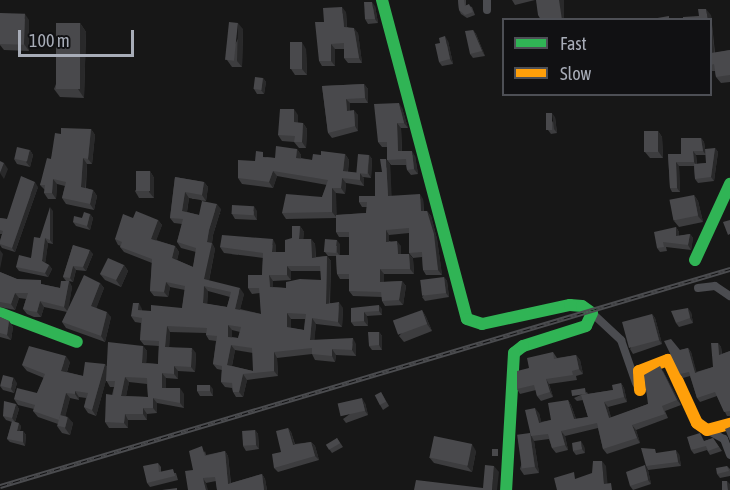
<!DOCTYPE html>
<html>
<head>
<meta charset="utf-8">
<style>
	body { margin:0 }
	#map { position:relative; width:730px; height:490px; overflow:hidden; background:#171717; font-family:"Asap Condensed",sans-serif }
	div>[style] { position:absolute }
	.street>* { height:8px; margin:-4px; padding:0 4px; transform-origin:4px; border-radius:4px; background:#4b4c50 }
	.fast>* { height:12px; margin:-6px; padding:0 6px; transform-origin:6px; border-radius:6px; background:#30b455 }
	.slow>* { height:12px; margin:-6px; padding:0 6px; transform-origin:6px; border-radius:6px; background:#ff9f0a }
	.rail>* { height:4.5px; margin-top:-2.25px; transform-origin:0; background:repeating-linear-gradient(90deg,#111113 0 7px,#4b4c4f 0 14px); box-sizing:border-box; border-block:2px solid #4b4c4f }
	.wall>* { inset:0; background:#3d3d3f; transform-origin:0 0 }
	.shaded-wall>* { inset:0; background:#29292a; transform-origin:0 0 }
	.building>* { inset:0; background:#49494c; transform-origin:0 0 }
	span { translate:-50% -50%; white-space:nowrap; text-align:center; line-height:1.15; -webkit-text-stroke:5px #111113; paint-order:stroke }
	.legend { position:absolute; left:502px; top:18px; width:210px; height:78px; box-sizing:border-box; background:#111113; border:2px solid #4d4f55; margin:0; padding:8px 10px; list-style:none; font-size:18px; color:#a8adb8 }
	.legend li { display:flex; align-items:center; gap:12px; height:30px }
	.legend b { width:30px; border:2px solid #4d4f55 }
	.scale { position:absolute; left:18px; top:30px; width:116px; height:27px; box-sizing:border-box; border:3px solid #a8adb8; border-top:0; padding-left:8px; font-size:18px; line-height:21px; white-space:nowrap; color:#a8adb8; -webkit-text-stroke:4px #111113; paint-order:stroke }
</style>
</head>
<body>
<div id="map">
	<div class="street">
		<div style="left:487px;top:0;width:10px;rotate:90deg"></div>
		<div style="left:698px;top:288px;width:17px;rotate:-7deg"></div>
		<div style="left:715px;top:286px;width:18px;rotate:34deg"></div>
		<div style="left:592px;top:313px;width:40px;rotate:43deg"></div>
		<div style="left:621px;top:340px;width:46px;rotate:70.8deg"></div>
		<div style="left:707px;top:430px;width:19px;rotate:28deg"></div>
		<div style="left:724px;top:439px;width:17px;rotate:69deg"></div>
	</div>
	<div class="fast">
		<div style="left:382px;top:0;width:330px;rotate:75.1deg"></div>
		<div style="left:467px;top:319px;width:16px;rotate:18deg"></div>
		<div style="left:482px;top:324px;width:90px;rotate:-12.2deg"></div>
		<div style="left:570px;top:305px;width:12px;rotate:5deg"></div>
		<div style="left:582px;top:306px;width:12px;rotate:35deg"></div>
		<div style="left:592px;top:313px;width:14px;rotate:115deg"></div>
		<div style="left:586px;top:326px;width:66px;rotate:162.4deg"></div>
		<div style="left:523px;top:346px;width:11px;rotate:142deg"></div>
		<div style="left:514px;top:353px;width:137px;rotate:93.3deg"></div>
		<div style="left:695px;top:260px;width:84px;rotate:-65.3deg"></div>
		<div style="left:0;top:313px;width:82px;rotate:20.6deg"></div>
	</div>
	<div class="slow">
		<div style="left:640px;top:390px;width:19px;rotate:-93deg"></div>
		<div style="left:639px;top:371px;width:31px;rotate:-21deg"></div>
		<div style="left:668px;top:360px;width:69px;rotate:65.3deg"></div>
		<div style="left:697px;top:423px;width:12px;rotate:35deg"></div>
		<div style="left:707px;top:430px;width:24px;rotate:-15deg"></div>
	</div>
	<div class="rail">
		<div style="left:0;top:486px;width:762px;rotate:-16.56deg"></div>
	</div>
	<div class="wall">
		<div style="clip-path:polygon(458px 0,466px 0,466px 5px,472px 7px,475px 15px,467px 18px,461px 14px,459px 10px)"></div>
		<div style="clip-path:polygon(512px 0,535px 0,515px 5px)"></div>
		<div style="clip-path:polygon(375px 6px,378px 23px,368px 24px,365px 19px)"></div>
		<div style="clip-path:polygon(346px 12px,347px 27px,358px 33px,362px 63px,348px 63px,344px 58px,344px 49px,335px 49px,335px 66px,322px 66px,319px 61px,324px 22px)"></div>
		<div style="clip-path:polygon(0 13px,29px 20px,29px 51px,4px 50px,0 45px)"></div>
		<div style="clip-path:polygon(711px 15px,715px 53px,730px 50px,730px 82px,721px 83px,716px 77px,715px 71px,711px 71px)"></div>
		<div style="clip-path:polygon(80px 23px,86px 32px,84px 98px,60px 97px,54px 89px)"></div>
		<div style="clip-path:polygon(243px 29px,242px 67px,232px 67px,227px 60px)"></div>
		<div style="clip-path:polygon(473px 30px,476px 34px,485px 56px,473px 58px,470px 54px)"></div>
		<div style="clip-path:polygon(448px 41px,453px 64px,442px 66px,439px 62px)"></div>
		<div style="clip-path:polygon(306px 49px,307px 75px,295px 75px,291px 69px)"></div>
		<div style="clip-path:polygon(263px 78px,266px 82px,264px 94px,257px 94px,254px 89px)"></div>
		<div style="clip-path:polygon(364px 84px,368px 89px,368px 103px,350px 103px,350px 111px,358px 115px,358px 131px,332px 138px,328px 133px,322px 86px)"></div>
		<div style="left:538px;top:94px;width:13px;height:2px"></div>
		<div style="clip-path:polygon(402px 108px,408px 128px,401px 128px,402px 151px,415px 156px,418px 174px,411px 175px,407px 170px,406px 165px,391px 165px,387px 160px,387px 147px,382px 147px,378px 142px)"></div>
		<div style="clip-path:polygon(298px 115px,298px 123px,303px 123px,307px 129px,306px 148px,299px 148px,294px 142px,282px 141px,278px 135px)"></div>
		<div style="clip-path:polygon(555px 117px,557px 133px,551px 134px,548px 130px)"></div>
		<div style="clip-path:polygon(91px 129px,95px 135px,92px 164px,87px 164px,86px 188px,93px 190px,97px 196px,94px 210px,66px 204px,62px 198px,65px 186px,57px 184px,56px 199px,48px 199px,44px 193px,45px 190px,40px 185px,61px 134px)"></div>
		<div style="clip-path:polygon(658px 131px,662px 137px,663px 158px,650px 158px,645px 152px)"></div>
		<div style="clip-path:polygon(evenodd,701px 138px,704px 142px,706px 155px,715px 148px,718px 152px,714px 181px,698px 183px,695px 179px,694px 166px,679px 166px,680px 192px,672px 192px,670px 188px,668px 154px,681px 154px,701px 138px,696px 155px,706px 155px,706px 163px,697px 164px,696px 155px)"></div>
		<div style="clip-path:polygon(297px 149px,301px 155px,301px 158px,312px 160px,321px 155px,345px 154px,349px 160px,348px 172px,358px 173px,369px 155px,372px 159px,371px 178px,363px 177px,364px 179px,364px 186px,346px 183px,345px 194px,336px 193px,336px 215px,366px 213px,367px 207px,362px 207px,359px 202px,375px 196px,382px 172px,390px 164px,391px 196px,423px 199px,424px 211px,427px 211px,431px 216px,437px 239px,442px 275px,426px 275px,423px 270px,422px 257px,413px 258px,409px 253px,409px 233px,389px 235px,389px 241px,401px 246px,401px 254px,409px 254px,413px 259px,414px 274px,384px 274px,384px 282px,402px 281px,406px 286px,403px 305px,385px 306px,382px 301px,382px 297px,353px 296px,349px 291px,349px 279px,340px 279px,337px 274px,336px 256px,328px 256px,325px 252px,340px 244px,340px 255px,349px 255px,349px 237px,339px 237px,336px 232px,336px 218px,286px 219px,282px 213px,322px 197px,327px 185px,277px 176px,273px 188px,242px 184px,238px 178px,255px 161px,267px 157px,275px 158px)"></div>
		<div style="clip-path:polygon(30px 150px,33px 155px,30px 167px,17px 164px,14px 159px)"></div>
		<div style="clip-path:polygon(150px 171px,154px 178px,154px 198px,139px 198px,135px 191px)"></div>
		<div style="clip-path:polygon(evenodd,175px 177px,204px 182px,208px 187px,206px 201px,189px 198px,187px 212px,199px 215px,221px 209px,213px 235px,212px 243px,215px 249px,209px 281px,244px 294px,240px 309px,261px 314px,260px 293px,252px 294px,248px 288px,262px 275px,263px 258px,224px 253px,220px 247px,276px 245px,276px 252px,285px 252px,292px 238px,300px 226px,304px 232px,303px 239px,311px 239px,315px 244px,316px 257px,327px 256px,331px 261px,330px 303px,343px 308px,342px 327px,316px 324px,314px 340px,356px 344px,356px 356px,336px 355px,335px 362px,315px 360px,312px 354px,277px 358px,278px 376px,247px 380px,243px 397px,236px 397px,233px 392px,232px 388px,225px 387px,221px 382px,222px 370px,217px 369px,213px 364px,216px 341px,209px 340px,206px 335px,206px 333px,170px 332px,169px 347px,196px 353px,195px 372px,178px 371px,178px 379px,166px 378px,166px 388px,184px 394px,184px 408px,157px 403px,157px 413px,147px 414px,147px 420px,128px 420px,128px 428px,109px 428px,105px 422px,114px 387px,110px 387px,106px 380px,96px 416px,88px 413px,84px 407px,86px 398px,79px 397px,79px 400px,70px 398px,65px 416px,73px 423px,70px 435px,62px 433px,57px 426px,58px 424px,38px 417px,33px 411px,34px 409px,18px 405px,14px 399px,37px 393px,44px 378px,27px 371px,22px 365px,70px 362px,67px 372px,83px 376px,105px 364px,107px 367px,143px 346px,147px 351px,146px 363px,158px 364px,159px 346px,144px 345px,140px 340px,141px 323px,135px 322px,131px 316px,142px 309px,142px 311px,151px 311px,182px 308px,185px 290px,170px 287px,168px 297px,154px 296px,150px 291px,152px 263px,124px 252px,120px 247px,121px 246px,118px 245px,115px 239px,133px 218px,158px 220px,162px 225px,156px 240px,175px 246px,179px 252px,177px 260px,193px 267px,196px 252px,181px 248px,177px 242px,182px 224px,174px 223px,170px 218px,175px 177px,291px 271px,321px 271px,321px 280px,286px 288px,273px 287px,273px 281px,291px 280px,291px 271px,175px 177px,208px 291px,230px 297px,227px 307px,207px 304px,208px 291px,175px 177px,291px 319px,305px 319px,304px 330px,291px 328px,291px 319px,175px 177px,232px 330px,240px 332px,238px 338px,232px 337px,232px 330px,175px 177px,235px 350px,253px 353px,253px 371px,232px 366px,235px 350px,175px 177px,129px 382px,147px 384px,148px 397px,126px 396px,129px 382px)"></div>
		<div style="clip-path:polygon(38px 187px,15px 252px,2px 248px,0 245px,0 241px,2px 234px,0 234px,0 218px,7px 219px)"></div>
		<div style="clip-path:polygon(694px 195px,698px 201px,703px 222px,679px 227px,674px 221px)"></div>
		<div style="clip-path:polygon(53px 211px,53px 244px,48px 243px,45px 263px,49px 265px,52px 269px,48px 277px,19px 271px,16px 267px,31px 258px)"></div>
		<div style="clip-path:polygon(257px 211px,257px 220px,235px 219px,232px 214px)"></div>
		<div style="clip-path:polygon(90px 214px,93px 218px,90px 230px,76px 226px,73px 222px)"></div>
		<div style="clip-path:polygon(676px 227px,679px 232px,679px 236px,690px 234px,693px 238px,691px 250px,666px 247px,667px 251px,660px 252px,657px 248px)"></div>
		<div style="clip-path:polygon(73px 245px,93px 254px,86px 271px,76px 270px,73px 282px,69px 281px,72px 287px,68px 309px,100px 283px,104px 288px,96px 308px,111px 317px,105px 342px,66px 328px,62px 322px,67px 312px,44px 307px,41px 317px,34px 317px,27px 314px,23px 309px,26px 299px,19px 298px,15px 310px,0 307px,0 272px,17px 279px,60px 288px,66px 281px,63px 277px)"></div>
		<div style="clip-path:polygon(124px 265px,128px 271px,121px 287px,105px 280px,100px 274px)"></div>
		<div style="clip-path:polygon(444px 277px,447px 281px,449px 297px,425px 301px,422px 297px)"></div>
		<div style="clip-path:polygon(351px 308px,382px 309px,382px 315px,367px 316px,368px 326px,354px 326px,351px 322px)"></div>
		<div style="clip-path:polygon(422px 310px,426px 317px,432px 331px,404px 342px,399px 336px)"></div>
		<div style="clip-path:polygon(691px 312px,693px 323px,679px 327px,676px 323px)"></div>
		<div style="clip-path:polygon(652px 314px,655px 318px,662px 344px,633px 354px,630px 349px)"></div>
		<div style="clip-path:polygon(0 317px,9px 321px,13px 327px,11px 340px,0 337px)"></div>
		<div style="clip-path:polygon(379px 332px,382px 336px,382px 350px,372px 350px,369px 346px)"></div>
		<div style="clip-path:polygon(718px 343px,721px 347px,722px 354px,730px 351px,730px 416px,727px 416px,717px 396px,700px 402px,697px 398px,690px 376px,683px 378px,680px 374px,680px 350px,688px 348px,691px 352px,696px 372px,713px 367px)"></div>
		<div style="clip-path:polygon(553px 352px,557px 358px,576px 355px,580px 360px,583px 374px,576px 376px,577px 380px,549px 384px,553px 397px,541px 401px,537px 396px,536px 390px,520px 394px,517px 389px,529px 368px)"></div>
		<div style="clip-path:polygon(663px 371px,681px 405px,665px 411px,668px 418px,636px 430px,640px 443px,607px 454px,603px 449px,598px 428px,565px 436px,568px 450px,556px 453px,552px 448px,549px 439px,534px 441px,539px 473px,524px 475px,520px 469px,530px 433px,539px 413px,541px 422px,551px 420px,568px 400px,571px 405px,576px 419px,588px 417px,583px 400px,577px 401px,574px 398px,587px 392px,588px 394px,613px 390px,621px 383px,624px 388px,627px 402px,608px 407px,611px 418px,648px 404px)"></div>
		<div style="clip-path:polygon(17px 383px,14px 393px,3px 390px,0 386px)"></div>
		<div style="clip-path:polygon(213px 389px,213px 396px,200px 396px,197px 391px)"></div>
		<div style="clip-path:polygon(381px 392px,389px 406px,383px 410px,380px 405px)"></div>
		<div style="clip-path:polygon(365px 403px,368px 415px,346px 423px,343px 419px)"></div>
		<div style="clip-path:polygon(16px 404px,19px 409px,15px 422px,21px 426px,20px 431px,23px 431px,26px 435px,25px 446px,10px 442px,7px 439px,12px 422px,6px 420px,3px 416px)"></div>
		<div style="clip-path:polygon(288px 428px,291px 432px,295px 444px,311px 442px,315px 446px,319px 460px,278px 472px,274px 468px,281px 452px)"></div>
		<div style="clip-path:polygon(255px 430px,258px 434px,259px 449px,246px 451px,243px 446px)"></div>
		<div style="clip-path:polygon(337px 438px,343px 447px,332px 453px,329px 449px)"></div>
		<div style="clip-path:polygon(713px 438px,722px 451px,710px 455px,707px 450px,694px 454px,691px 450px,705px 441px)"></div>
		<div style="clip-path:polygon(584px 446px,585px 453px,576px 455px,573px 451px)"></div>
		<div style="clip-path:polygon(205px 451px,206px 455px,225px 451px,228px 456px,231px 483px,262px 474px,265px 479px,267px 490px,217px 490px,216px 481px,206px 483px,193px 470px)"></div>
		<div style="clip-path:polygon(476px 451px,472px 472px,434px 463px,429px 457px)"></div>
		<div style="clip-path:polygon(658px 453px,679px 454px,681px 466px,648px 470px,646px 466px)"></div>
		<div style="clip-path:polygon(158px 463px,161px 467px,161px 472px,176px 473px,178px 480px,150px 487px,147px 483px)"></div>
		<div style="clip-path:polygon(727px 466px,730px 469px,730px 476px,720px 478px,717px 474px)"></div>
		<div style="clip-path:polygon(648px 470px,651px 484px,633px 490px,630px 486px)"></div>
	</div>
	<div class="shaded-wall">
		<div style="left:559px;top:0;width:5px;height:20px"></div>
		<div style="clip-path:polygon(372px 2px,375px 6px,378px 23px,375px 19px)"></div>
		<div style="clip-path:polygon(342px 7px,346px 12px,347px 32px,344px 27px)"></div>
		<div style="clip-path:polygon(706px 9px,711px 15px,715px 59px,711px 53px,711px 20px,708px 20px)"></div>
		<div style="clip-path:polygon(25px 14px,29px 20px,29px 51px,24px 44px)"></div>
		<div style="clip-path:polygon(80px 23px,86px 32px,84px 98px,78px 89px)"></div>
		<div style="clip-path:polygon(238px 23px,243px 29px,242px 67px,237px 61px)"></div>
		<div style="clip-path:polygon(354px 28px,358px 33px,362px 63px,359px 58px)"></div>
		<div style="clip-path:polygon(473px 30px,476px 34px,485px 56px,482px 51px)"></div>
		<div style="clip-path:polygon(445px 36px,448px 41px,453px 64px,450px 59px)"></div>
		<div style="clip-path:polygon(302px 42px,306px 49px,307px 75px,302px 69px)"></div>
		<div style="clip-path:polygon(331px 44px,335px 49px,335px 66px,331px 61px)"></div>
		<div style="clip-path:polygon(263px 78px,266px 82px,264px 94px,261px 90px)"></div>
		<div style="clip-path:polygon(364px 84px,368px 89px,368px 103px,365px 98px)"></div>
		<div style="clip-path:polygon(346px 99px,350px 103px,350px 116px,347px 111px)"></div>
		<div style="clip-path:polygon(399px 103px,402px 108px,408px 128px,404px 123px)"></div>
		<div style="clip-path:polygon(294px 109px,298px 115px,298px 128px,294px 122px)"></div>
		<div style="clip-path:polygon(354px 110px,358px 115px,358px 131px,355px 126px)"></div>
		<div style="clip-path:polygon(552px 113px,555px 117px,557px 133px,554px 129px)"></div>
		<div style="clip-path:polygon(303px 123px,307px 129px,306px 148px,302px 142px)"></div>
		<div style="clip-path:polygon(397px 123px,401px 128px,402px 157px,398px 151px)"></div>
		<div style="clip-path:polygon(91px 129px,95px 135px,92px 164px,88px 159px)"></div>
		<div style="clip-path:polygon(658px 131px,662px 137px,663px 158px,658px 151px)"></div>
		<div style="clip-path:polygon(701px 138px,704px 142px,706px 155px,703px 151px)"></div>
		<div style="clip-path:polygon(715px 148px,718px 152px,714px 181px,711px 177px)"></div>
		<div style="clip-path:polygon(297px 149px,301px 155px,300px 163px,296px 158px)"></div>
		<div style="clip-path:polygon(30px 150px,33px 155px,30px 167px,26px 162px)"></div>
		<div style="clip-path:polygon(412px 151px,415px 156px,418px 174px,414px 169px)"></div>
		<div style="clip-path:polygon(693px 151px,696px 155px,697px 166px,694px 162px)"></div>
		<div style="clip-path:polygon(345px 154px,349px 160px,347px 177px,343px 171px)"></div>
		<div style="clip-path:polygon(369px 155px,372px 159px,371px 178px,368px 173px)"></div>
		<div style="clip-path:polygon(83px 158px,87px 164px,85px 193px,81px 187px)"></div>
		<div style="clip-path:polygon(386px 159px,390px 164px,392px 201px,388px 196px)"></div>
		<div style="clip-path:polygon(676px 162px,679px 166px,680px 192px,677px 188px)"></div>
		<div style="clip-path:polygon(4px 163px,8px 169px,4px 179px,0 173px)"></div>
		<div style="clip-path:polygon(150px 171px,154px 178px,154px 198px,149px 192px)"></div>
		<div style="clip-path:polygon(273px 171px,277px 176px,273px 188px,269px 182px)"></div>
		<div style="clip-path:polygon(360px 173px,364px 179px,364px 186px,360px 180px)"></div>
		<div style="clip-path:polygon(342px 178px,346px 183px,345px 194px,341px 188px)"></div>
		<div style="clip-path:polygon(53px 179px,57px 184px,56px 199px,52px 193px)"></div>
		<div style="clip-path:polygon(35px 182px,38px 187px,15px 252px,12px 248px)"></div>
		<div style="clip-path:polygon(204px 182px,208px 187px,206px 201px,202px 195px)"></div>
		<div style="clip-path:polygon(332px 188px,336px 193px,337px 218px,332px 212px)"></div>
		<div style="clip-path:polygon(93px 190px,97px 196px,94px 210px,90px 204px)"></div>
		<div style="clip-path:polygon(185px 192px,189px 198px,186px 217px,182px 211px)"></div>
		<div style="clip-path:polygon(420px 194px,423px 199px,424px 216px,421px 211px)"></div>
		<div style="clip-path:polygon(694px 195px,698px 201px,703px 222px,698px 216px)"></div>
		<div style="clip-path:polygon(217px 204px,221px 209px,213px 235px,212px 243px,215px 249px,208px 285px,204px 279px,207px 242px,209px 230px)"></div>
		<div style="clip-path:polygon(254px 206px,257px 211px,257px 220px,254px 215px)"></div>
		<div style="clip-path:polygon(50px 207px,53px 211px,53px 244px,50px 240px)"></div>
		<div style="clip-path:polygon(427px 211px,431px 216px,437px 239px,442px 275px,438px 270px)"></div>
		<div style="clip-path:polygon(90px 214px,93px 218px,90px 230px,87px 226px)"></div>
		<div style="clip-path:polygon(158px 220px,162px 225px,155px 244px,151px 239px)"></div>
		<div style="clip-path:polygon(300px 226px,304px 232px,303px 244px,299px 239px)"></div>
		<div style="clip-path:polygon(676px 227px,679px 232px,679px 240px,676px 236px)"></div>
		<div style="clip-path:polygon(386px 230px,389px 235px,389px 247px,386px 242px)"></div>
		<div style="clip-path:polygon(690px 234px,693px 238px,691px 250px,688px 245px)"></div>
		<div style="clip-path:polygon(45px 238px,48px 243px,45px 266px,42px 261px)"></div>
		<div style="clip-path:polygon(273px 239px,276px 245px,276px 258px,272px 252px)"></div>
		<div style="clip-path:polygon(311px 239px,315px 244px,316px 263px,312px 258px)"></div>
		<div style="clip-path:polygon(337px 240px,340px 244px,340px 256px,337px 252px)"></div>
		<div style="clip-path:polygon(397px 241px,401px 246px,401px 259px,398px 254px)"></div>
		<div style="clip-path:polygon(175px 246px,179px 252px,176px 264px,172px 258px)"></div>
		<div style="clip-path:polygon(0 250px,3px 254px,0 269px)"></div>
		<div style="clip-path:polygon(90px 250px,93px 254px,86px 271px,83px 267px)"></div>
		<div style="clip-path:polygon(409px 254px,413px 259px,414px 274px,410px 269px)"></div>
		<div style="clip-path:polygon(327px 256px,331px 261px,329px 309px,326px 304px)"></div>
		<div style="clip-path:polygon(49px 265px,52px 269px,48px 277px,45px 273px)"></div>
		<div style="clip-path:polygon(124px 265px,128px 271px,121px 287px,116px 280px)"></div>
		<div style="clip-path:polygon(73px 266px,76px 270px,73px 282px,70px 278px)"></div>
		<div style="clip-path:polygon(287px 266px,291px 271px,291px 280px,287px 275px)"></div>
		<div style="clip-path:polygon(380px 269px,384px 274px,384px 287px,380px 282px)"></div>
		<div style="clip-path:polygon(269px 275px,273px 281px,273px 293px,270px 287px)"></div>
		<div style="clip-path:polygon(444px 277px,447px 281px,449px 297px,446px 293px)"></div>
		<div style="clip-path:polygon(69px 281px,72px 287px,68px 312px,64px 307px)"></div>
		<div style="clip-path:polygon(402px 281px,406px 286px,403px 305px,399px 300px)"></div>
		<div style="clip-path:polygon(166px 282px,170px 287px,168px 297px,164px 292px)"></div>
		<div style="clip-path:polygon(100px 283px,104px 288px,95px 312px,91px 306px)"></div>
		<div style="clip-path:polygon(204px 286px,208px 291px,207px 308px,203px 303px)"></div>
		<div style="clip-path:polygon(240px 288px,244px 294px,239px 314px,235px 309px)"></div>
		<div style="clip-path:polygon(15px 293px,19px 298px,15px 310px,11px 304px)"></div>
		<div style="clip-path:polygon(40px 301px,44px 307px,41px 317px,37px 312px)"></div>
		<div style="clip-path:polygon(339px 302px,343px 308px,342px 327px,338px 322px)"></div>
		<div style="clip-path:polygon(139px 303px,142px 309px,141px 316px,138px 310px)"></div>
		<div style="clip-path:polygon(379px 305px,382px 309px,382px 315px,379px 311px)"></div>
		<div style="clip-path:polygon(688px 308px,691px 312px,693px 323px,690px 318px)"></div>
		<div style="clip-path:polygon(422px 310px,426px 317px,432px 331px,427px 324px)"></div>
		<div style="clip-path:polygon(107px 312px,111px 317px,105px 342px,101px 336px)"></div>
		<div style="clip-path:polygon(364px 312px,367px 316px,368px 326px,364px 321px)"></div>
		<div style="clip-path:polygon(287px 313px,291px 319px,291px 332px,287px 327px)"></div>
		<div style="clip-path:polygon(652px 314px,655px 318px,662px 344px,659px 340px)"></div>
		<div style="clip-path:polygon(312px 318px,316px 324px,314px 346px,310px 340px)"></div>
		<div style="clip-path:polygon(9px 321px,13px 327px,11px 340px,7px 335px)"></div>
		<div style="clip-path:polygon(228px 325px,232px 330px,232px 342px,228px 337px)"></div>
		<div style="clip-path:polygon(167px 326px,170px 332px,169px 352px,165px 347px)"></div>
		<div style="clip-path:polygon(379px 332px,382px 336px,382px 350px,379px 345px)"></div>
		<div style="clip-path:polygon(353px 338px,356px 344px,356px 356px,352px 350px)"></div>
		<div style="clip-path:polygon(718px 343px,721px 347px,722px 359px,719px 355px)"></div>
		<div style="clip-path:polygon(231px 345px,235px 350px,231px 370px,227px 365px)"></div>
		<div style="clip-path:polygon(143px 346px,147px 351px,146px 369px,142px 363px)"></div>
		<div style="clip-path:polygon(192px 348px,196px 353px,195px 372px,191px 367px)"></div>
		<div style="clip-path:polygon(688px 348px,691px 352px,698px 377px,695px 373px)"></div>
		<div style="clip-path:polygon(332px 349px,336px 355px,335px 362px,332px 356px)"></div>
		<div style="clip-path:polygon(274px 352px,277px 358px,278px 376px,274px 371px)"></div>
		<div style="clip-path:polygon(576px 355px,580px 360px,583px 374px,579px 369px)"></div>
		<div style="clip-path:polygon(66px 356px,70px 362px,65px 377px,61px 371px)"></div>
		<div style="clip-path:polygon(105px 364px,109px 370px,96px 416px,92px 410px)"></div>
		<div style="clip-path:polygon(174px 366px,178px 371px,178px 379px,174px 374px)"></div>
		<div style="clip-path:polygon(660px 366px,663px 371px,681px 405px,677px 400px)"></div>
		<div style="clip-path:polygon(162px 373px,166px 378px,166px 393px,162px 388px)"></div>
		<div style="clip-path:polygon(243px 374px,247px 380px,243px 397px,239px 392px)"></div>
		<div style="clip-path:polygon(125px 377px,129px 382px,125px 402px,121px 396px)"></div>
		<div style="clip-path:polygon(14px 378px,17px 383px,14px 393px,11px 389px)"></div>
		<div style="clip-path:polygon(546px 379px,549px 384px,553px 397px,550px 392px)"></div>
		<div style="clip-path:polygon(621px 383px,624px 388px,627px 402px,624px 397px)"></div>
		<div style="clip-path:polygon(210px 385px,213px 389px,213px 396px,210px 391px)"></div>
		<div style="clip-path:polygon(180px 388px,184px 394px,184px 408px,180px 403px)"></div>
		<div style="clip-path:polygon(75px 391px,79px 397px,79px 400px,75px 394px)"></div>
		<div style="clip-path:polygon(66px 393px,70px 398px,63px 426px,59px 420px)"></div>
		<div style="clip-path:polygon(153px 398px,157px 403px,157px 413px,153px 408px)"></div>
		<div style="clip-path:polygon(362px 398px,365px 403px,368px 415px,365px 411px)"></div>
		<div style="clip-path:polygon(568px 400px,571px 405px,578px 424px,574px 419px)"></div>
		<div style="clip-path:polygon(604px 402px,608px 407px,613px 423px,609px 418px)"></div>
		<div style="clip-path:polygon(16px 404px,19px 409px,15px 422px,12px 418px)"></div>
		<div style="clip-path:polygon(143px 408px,147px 414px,147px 420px,143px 414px)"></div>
		<div style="clip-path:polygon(535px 408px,539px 413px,543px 428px,539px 423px)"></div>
		<div style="clip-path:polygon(125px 414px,128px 420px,128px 428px,124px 423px)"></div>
		<div style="clip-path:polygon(68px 417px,73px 423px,70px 435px,65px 428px)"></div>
		<div style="clip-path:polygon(19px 423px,21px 426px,19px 435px,17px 431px)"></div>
		<div style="clip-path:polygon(632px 425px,636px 430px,640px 443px,637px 438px)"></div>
		<div style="clip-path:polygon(288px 428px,291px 432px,296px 449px,293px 445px)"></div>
		<div style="clip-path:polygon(255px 430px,258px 434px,259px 449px,256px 445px)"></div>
		<div style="clip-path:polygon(23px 431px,26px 435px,25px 446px,23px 442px)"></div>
		<div style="clip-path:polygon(561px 431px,565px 436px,568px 450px,565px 445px)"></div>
		<div style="clip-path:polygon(530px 433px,534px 441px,539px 473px,535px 467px)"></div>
		<div style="clip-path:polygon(581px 441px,584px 446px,585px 453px,582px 449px)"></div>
		<div style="clip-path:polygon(311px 442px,315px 446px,319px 460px,315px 456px)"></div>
		<div style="clip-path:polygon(472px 444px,476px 451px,472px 472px,467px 466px)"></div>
		<div style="clip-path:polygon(676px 450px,679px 454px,681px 466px,678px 462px)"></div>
		<div style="clip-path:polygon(225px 451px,228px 456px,231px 488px,228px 484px)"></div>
		<div style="clip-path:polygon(602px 461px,606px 466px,608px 489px,604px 484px)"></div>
		<div style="clip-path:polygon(645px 465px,648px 470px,651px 484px,648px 480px)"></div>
		<div style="clip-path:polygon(494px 466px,499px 472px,497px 490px,492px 490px)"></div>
		<div style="clip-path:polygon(262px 474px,265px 479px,267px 490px,264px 490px)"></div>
		<div style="clip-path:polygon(203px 478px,206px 483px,208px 490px,206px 490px)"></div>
		<div style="clip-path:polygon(727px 481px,730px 484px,730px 490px,728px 490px)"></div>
	</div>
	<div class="building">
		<div style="clip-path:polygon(458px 0,464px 0,465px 6px,469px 4px,473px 12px,465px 15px,459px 10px)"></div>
		<div style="clip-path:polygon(536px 0,559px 0,562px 20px,541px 20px,538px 15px)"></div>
		<div style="clip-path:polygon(364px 2px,372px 2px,375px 19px,365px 19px)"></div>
		<div style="clip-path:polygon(342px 7px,344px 27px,354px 28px,359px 58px,344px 58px,344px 43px,331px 44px,331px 61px,319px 61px,315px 22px,324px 22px,323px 8px)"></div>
		<div style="clip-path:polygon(698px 9px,706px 9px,708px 20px,683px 20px,683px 17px,699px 16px)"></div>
		<div style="left:0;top:13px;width:25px;height:31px;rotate:2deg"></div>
		<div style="clip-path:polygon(669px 16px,669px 20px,646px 20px)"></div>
		<div style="left:229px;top:22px;width:9px;height:38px;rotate:6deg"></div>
		<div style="left:56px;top:23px;width:24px;height:66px"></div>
		<div style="clip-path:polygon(473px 30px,482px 51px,470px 54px,465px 31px)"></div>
		<div style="clip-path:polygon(445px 36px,450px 59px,439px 62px,435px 44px,440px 43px,439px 38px)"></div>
		<div style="left:290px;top:42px;width:12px;height:27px"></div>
		<div style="clip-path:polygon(711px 49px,711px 53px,730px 50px,730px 75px,716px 77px,714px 64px,711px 65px)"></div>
		<div style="left:255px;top:77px;width:8px;height:12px;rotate:7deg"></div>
		<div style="clip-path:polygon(364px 84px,365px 98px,346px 99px,347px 111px,354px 110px,355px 126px,328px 133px,322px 86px)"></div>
		<div style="clip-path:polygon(399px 103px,404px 123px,397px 123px,398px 151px,412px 151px,414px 169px,407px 170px,406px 159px,387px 160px,387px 142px,378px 142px,374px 104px)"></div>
		<div style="clip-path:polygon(280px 109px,294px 109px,294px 122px,303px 123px,302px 142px,294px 142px,295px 136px,278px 135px)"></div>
		<div style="left:546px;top:113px;width:6px;height:17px"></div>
		<div style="clip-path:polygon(61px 128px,91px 129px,88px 159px,83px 158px,81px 187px,93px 190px,90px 204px,62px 198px,66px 182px,53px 179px,52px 193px,44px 193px,45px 185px,40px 185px,47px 158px,51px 159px,55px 133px,61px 134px)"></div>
		<div style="left:644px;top:131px;width:14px;height:21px"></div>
		<div style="clip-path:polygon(681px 138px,701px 138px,703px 151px,693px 151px,694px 162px,676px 162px,677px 188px,670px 188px,668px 154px,681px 154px)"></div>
		<div style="clip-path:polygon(276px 146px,297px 149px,296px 158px,312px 160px,313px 154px,321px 155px,321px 151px,345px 154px,343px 171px,360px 173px,360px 180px,342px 178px,341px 188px,332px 188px,332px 212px,282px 213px,286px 194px,322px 197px,328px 180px,273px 171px,269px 182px,238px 178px,238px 160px,255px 161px,256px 151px,263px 152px,263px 157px,275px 158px)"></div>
		<div style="left:17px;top:147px;width:13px;height:12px;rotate:13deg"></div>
		<div style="clip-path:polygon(715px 148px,711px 177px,695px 179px,694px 164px,706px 163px,705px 149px)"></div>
		<div style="left:358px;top:154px;width:11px;height:19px;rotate:5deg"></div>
		<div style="clip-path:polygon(380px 159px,386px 159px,388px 196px,420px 194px,421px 211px,427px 211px,434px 234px,438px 270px,423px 270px,422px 252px,409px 253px,409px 228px,386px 230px,386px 242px,397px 241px,398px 254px,409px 254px,410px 269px,380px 269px,380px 282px,402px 281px,399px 300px,382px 301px,381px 292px,349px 291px,349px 274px,337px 274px,336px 255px,349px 255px,349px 232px,336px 232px,336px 215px,366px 213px,367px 202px,359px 202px,359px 196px,375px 196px,375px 172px,382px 172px)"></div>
		<div style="clip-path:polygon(0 161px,4px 163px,0 173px)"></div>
		<div style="left:136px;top:171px;width:14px;height:20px"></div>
		<div style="clip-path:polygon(21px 176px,35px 182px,12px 248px,0 244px,0 241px,3px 231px,0 230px,0 218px,7px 219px)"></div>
		<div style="clip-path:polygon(evenodd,175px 177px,204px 182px,202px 195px,185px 192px,182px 211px,199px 215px,202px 201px,217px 204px,209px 230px,207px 242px,212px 243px,204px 279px,240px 288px,235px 309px,261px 314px,259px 288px,248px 288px,248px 275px,262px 275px,263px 253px,220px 247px,222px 235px,273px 239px,272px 252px,285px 252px,285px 240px,292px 238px,292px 226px,300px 226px,299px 239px,311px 239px,312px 258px,327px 256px,326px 304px,339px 302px,338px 322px,312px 318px,310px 340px,353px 338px,352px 350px,332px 349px,332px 356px,312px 354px,312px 348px,274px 352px,274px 371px,243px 374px,239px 392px,233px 392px,232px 383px,221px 382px,222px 366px,213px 364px,217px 336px,206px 335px,207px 328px,167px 326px,165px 347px,192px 348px,191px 367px,174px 366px,174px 374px,162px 373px,162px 388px,180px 388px,180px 403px,153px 398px,153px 408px,143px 408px,143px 414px,125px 414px,124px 423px,105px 422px,106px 394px,113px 395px,115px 381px,106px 381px,108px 342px,143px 346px,142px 363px,158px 364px,159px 341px,140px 340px,142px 318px,131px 316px,133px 303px,139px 303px,138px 310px,151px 311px,151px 305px,182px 308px,185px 286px,166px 282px,164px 292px,150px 291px,152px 259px,120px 247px,122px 242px,115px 239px,123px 214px,133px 218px,136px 211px,158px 220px,151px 239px,175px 246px,172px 258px,193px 267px,196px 248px,177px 242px,183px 219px,170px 218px,175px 177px,287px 266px,320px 266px,321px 280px,300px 279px,286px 282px,286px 288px,270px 287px,269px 275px,287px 275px,287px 266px,175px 177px,204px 286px,231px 292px,227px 307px,203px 303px,204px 286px,175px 177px,287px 313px,306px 314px,304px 330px,287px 327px,287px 313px,175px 177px,228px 325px,241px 327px,238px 338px,228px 337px,228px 325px,175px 177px,231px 345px,252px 348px,253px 371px,227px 365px,231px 345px,175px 177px,125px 377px,147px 378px,148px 397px,121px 396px,125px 377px)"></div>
		<div style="left:694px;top:195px;width:21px;height:25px;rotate:79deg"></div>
		<div style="left:232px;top:205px;width:22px;height:9px;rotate:3deg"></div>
		<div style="clip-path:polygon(50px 207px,50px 240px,45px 238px,42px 261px,49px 265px,45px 273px,16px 267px,19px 255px,31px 258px,34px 237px,40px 238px)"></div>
		<div style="clip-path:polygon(84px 212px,90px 214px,87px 226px,73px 222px,74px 216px,82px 218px)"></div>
		<div style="clip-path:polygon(730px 220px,730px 234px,728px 235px,723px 222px)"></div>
		<div style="clip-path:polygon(676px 227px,676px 236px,690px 234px,688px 245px,663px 242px,664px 247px,657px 248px,654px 232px)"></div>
		<div style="left:325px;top:239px;width:12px;height:13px;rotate:5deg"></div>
		<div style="clip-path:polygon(73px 245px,90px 250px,83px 267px,73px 266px,70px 278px,63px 277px)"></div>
		<div style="clip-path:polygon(108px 258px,124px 265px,116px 280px,100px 274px)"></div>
		<div style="clip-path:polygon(0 272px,17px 279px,41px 280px,41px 284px,60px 288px,61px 281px,69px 281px,64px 307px,40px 301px,37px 312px,30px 311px,23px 309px,28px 293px,15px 293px,11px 304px,0 302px)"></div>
		<div style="clip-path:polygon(84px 275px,100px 283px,91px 306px,107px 312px,101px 336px,62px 322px)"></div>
		<div style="left:444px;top:277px;width:16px;height:24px;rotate:83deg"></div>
		<div style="clip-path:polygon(379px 305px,379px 311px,364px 312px,364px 321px,351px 322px,351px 308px)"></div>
		<div style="clip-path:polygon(688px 308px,690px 318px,676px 323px,671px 311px)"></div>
		<div style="left:422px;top:310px;width:15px;height:31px;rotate:70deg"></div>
		<div style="left:652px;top:314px;width:27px;height:31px;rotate:75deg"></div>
		<div style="clip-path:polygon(0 317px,9px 321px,7px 335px,0 333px)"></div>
		<div style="clip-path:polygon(368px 332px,379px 332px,379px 345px,369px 346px)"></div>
		<div style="clip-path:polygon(671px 339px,680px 350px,688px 348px,695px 373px,713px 367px,711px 343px,718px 343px,719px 355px,730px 351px,730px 411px,724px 412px,715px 392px,697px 398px,689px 372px,680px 374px,664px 341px)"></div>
		<div style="clip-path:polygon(29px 346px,66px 356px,61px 371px,83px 376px,85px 362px,105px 364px,92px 410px,84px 407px,88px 393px,75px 391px,75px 394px,66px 393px,59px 420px,33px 411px,35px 405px,14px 399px,17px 388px,37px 393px,45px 374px,22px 365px)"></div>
		<div style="clip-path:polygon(553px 352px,554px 359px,576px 355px,579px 369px,572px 371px,573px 375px,546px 379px,550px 392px,537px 396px,534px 385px,517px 389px,517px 371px,529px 368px,527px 358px)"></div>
		<div style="clip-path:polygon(660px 366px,677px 400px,662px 406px,665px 414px,632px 425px,637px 438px,603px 449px,597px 423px,561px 431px,565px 445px,552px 448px,548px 434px,531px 436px,525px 410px,535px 408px,539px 423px,551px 420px,548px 403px,568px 400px,574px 419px,588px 417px,581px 395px,613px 390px,612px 385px,621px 383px,624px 397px,604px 402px,609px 418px,648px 404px,644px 375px)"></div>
		<div style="left:3px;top:375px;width:11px;height:11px;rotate:15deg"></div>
		<div style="left:197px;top:385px;width:13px;height:6px"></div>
		<div style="left:585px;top:388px;width:6px;height:14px;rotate:81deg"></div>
		<div style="left:381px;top:392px;width:11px;height:7px;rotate:63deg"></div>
		<div style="left:362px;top:398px;width:13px;height:25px;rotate:77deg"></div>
		<div style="clip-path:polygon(4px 401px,16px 404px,12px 418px,3px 416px)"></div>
		<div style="left:60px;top:415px;width:8px;height:11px;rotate:14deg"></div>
		<div style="clip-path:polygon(12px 421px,19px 423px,17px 431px,23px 431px,23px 442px,7px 439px)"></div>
		<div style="clip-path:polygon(730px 427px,730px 441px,725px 429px)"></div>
		<div style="clip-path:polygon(288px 428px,293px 445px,311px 442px,315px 456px,274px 468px,272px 454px,281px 452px,276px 431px)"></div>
		<div style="left:255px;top:430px;width:15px;height:13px;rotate:86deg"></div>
		<div style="left:530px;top:433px;width:34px;height:13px;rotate:82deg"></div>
		<div style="clip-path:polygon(700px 433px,704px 441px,713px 438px,719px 447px,708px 451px,706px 446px,691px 450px,687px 437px)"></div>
		<div style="left:434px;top:436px;width:39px;height:22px;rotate:12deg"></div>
		<div style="left:337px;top:438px;width:6px;height:13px;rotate:59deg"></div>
		<div style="clip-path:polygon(581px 441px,582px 449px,573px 451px,572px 443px)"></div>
		<div style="clip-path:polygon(202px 446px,205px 456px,225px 451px,228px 484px,262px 474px,264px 490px,217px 490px,215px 477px,203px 478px,206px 490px,188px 490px,185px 471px,193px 470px,189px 451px)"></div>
		<div style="clip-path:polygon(641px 448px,655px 449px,656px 453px,676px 450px,678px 462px,646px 466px)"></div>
		<div style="left:492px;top:449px;width:6px;height:7px"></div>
		<div style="clip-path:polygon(593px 461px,602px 461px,604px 484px,611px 483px,612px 490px,557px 490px,554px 478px,574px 472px,575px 479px,592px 473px)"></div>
		<div style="clip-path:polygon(158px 463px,159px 472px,173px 469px,175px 476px,147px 483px,143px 466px)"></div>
		<div style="clip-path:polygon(485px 465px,494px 466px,492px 490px,414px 490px,416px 480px,483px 488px)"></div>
		<div style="clip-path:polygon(645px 465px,648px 480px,630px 486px,626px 472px)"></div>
		<div style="clip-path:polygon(727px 466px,729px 471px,717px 474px,716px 468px)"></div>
		<div style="clip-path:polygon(722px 481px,727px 481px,728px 490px,722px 490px)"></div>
		<div style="clip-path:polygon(177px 488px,177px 490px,162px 490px)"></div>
	</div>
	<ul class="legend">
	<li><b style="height:8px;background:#30b455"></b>Fast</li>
	<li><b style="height:8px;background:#ff9f0a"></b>Slow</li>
	</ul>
	<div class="scale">100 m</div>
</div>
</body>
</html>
